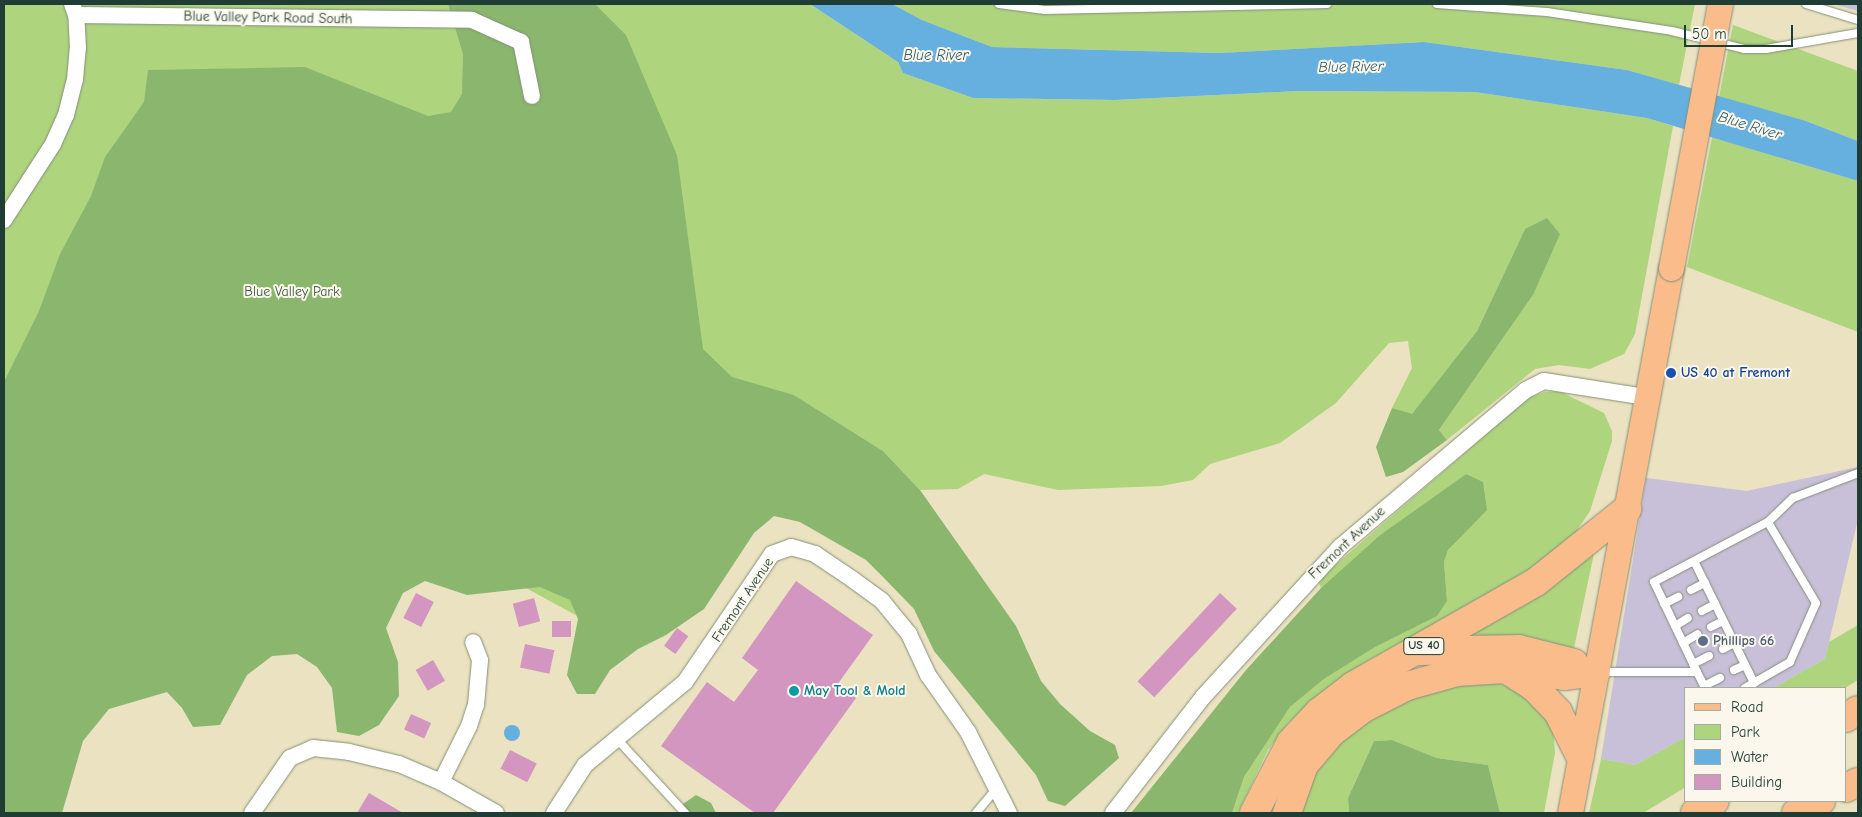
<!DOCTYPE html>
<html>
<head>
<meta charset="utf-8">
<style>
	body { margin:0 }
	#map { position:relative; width:1862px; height:817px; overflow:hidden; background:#eae2c0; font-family:"Comic Neue",sans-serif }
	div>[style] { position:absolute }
	.industrial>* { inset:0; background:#c8bfd8 }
	.green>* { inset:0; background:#afd47e }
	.forest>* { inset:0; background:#8bb66d }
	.water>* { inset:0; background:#66b0df }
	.round { border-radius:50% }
	.building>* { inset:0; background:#d296c0; transform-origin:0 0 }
	.roads { filter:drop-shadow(0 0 1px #84907a) drop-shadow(0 0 1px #84907a) }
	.lane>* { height:8px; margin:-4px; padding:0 4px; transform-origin:4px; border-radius:4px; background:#fff }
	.street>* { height:16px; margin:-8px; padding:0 8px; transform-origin:8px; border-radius:8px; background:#fff }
	.primary>* { height:25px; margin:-12.5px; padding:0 12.5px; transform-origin:12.5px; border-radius:12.5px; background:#f9bc8a }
	.highway>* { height:28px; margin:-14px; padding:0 14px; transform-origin:14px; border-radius:14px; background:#f9bc8a }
	.bridges { filter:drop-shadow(0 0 1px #84907a) drop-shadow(0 0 1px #84907a) }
	.primary-bridge>* { height:25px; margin:-12.5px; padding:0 12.5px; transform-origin:12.5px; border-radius:12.5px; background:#f9bc8a }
	.dots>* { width:14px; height:14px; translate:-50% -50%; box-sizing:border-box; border:2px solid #fbf7ec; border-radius:50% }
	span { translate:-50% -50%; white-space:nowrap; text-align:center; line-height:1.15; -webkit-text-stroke:4px #fbf7ec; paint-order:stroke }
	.shield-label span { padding:1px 4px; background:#fbf7ec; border:1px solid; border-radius:4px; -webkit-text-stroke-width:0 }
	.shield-label { font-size:12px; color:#1f3d34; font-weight:700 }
	.street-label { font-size:14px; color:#1f3d34 }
	.park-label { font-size:14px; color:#3c5b43 }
	.transit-label { font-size:14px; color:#164399; font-weight:700 }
	.left { translate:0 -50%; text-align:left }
	.service-label { font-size:14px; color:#4e5e75; font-weight:700 }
	.culture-label { font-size:14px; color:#0d838f; font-weight:700 }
	.water-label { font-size:15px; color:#346067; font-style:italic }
	.frame { position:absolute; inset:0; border:5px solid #1f3d34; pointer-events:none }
	.legend { position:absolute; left:1684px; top:687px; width:162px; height:115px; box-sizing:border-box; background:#fbf7ec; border:1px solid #a3ada2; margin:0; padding:6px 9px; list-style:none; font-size:15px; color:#1f3d34 }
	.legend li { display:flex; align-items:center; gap:10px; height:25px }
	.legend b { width:25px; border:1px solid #a3ada2 }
	.scale { position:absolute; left:1684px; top:25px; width:109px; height:22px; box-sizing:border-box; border:2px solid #1f3d34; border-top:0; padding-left:6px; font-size:15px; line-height:18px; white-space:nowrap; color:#1f3d34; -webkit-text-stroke:4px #fbf7ec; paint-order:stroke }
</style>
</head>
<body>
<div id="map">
	<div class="industrial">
		<div style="clip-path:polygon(1833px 4px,1858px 4px,1858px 11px)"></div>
		<div style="clip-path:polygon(1858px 467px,1858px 519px,1825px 659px,1773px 688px,1686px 688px,1686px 737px,1635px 765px,1601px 759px,1646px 478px,1747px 491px)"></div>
	</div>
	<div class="green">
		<div style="clip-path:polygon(4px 4px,810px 4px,898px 62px,903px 73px,973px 98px,1115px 100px,1298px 91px,1475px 92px,1647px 118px,1673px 126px,1635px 334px,1624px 354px,1590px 369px,1559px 365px,1535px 369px,1447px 440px,1439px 430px,1533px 295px,1525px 229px,1477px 331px,1412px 415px,1392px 408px,1412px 368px,1408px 341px,1389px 343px,1336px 403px,1280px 443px,1210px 464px,1193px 480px,1161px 486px,1058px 490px,984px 474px,958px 489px,920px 490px,883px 451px,794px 395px,638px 649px,445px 544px,4px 706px)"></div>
		<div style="clip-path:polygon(892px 4px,1695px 4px,1679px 85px,1627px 70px,1424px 42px,1219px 53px,992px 47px,922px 20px)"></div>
		<div style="clip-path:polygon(1733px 25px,1858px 71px,1858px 141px,1803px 120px,1719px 97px)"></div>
		<div style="clip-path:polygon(1712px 137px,1858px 181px,1858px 332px,1687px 267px)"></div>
		<div style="clip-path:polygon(1559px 391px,1604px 413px,1612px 431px,1612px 441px,1590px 511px,1576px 532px,1555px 554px,1518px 580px,1367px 661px,1328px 689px,1289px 722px,1268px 750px,1238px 813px,1232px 813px,1244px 777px,1290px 707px,1324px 679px,1447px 601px,1444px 562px,1448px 550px,1486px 509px,1466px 474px,1380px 535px,1321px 588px,1318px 580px,1528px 398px,1545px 392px)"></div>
		<div style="clip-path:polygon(1596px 544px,1574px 648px,1503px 636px,1464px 635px)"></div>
		<div style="clip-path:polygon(1858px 625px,1858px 680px,1845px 688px,1773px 688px,1825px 659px,1829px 642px)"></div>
		<div style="clip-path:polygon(1488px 680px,1525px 692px,1553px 728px,1555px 753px,1544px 813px,1500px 813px,1488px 765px,1437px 758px,1392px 740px,1374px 741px,1348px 798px,1349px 813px,1297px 813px,1305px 788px,1334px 745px,1363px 723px,1414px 698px,1456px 684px)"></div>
		<div style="clip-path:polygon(1686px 737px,1686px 787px,1643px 813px,1589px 813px,1601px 759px,1635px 765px)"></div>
	</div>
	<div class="forest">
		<div style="clip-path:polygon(448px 4px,595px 4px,626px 35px,677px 155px,703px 349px,732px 377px,794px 395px,883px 451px,920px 490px,1016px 626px,1041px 681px,1060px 704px,1090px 731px,1115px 745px,1119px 758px,1065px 806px,1048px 801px,1036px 775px,934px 651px,914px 609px,885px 579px,866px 560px,800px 522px,774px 516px,754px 533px,704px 609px,666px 635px,638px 649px,610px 670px,595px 694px,577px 694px,567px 675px,578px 619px,570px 600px,540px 587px,467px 595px,425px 581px,403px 593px,386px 628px,398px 662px,399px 696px,379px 725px,359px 736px,337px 732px,332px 688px,317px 667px,297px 654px,272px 656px,247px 675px,220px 725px,193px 727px,182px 708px,167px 692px,109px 709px,83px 741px,62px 813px,4px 813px,4px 382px,39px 311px,60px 254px,91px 196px,105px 157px,144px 102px,148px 70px,305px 67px,428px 116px,451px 112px,462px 94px,463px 54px)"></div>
		<div style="clip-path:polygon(1547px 218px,1560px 234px,1533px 295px,1439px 430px,1447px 440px,1403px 472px,1386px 477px,1376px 447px,1392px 408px,1412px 414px,1477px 331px,1525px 229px)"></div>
		<div style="clip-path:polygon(1466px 474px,1483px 482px,1487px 510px,1448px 550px,1444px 562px,1447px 601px,1437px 616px,1375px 647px,1324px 679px,1290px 707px,1244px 777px,1232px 813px,1131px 813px,1246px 670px,1321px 588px,1380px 535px)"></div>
		<div style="clip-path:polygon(1392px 740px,1437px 758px,1488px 765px,1500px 813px,1349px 813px,1348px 798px,1374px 741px)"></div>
		<div style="clip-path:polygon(696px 795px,711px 803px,716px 813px,680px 813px,683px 804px)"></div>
	</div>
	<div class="water">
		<div style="clip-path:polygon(810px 4px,892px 4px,922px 20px,992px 47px,1219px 53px,1424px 42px,1627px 70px,1803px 120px,1858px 141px,1858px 181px,1647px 118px,1475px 92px,1298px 91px,1115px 100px,973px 98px,903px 73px,898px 62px)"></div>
		<div class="round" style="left:504px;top:725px;width:16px;height:16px"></div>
	</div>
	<div class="building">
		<div style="clip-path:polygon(796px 581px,873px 635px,837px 685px,856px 698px,773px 813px,755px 813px,661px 746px,707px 682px,734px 702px,758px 670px,742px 658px)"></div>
		<div style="left:416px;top:593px;width:20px;height:28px;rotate:27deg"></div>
		<div style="left:1220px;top:593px;width:23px;height:121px;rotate:43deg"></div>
		<div style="left:534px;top:598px;width:24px;height:22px;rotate:75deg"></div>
		<div style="left:552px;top:621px;width:19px;height:16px"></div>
		<div style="left:677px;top:628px;width:14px;height:22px;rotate:36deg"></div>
		<div style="left:525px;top:644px;width:30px;height:24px;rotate:12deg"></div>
		<div style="left:433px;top:660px;width:24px;height:20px;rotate:60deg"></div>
		<div style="left:411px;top:714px;width:22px;height:17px;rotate:24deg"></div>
		<div style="left:510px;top:750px;width:30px;height:21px;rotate:27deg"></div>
		<div style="clip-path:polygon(369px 793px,403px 813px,357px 813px)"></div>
	</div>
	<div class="roads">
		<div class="lane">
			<div style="left:999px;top:4px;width:46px;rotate:7.4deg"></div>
			<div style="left:1045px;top:10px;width:282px;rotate:-1.2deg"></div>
			<div style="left:1437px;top:4px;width:110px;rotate:4.2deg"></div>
			<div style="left:1547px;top:12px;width:126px;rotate:8.6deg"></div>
			<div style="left:1672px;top:31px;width:74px;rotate:14deg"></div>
			<div style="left:1744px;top:49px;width:22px"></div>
			<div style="left:1766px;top:49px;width:93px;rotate:-9.9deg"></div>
			<div style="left:1806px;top:4px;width:54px;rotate:17.1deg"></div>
			<div style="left:1695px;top:563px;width:134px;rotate:63.8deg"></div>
			<div style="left:1691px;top:590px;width:16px;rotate:-27deg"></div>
			<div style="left:1664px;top:604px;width:16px;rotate:-27deg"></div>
			<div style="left:1702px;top:611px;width:15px;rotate:-28deg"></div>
			<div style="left:1675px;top:626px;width:15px;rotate:-32deg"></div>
			<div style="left:1711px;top:627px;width:13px;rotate:-27deg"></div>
			<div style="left:1683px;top:643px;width:17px;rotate:-31deg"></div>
			<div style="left:1723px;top:649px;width:13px;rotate:-29deg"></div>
			<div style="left:1693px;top:664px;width:18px;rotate:-27deg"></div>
			<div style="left:1734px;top:670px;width:12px;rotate:-24deg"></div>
			<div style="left:1601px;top:672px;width:96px"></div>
			<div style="left:1697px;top:672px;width:18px;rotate:63deg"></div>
			<div style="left:1697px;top:672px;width:100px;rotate:-115.5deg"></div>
			<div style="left:1654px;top:582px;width:129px;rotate:-27.8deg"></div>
			<div style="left:1768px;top:522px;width:35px;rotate:-44deg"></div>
			<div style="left:1793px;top:498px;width:70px;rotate:-21deg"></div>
			<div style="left:1704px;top:686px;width:18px;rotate:-27deg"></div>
			<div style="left:1745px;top:688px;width:52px;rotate:-30deg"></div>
			<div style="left:1790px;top:662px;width:64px;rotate:-66.2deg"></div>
			<div style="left:1816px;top:603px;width:94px;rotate:-120.7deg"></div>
			<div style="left:616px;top:738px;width:102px;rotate:47.4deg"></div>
			<div style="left:976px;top:813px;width:31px;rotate:-50deg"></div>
		</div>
		<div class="street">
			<div style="left:76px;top:15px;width:396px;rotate:0.7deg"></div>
			<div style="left:472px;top:20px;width:54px;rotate:24.2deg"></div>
			<div style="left:521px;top:42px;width:55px;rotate:78.5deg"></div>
			<div style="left:4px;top:220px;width:90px;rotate:-57.2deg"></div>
			<div style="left:53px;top:144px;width:32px;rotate:-66deg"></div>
			<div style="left:66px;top:115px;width:36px;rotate:-76deg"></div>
			<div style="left:75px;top:80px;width:32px;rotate:-85deg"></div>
			<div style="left:78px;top:48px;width:33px;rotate:-93deg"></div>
			<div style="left:76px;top:15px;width:12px;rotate:-110deg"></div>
			<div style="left:441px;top:782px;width:63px;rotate:-63.4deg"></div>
			<div style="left:469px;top:726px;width:22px;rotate:-72deg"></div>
			<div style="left:476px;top:705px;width:45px;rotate:-84.9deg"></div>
			<div style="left:480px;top:660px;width:19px;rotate:-111deg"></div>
			<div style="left:252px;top:813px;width:67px;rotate:-55.4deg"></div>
			<div style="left:290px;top:758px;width:25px;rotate:-23deg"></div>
			<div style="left:313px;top:748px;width:36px;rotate:6deg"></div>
			<div style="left:349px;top:752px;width:51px;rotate:13.5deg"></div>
			<div style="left:399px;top:764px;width:46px;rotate:23.2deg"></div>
			<div style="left:441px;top:782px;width:63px;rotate:29.4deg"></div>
			<div style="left:554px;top:813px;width:57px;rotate:-57.1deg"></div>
			<div style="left:585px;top:765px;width:130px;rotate:-39.7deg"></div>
			<div style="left:685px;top:682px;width:155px;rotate:-55.8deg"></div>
			<div style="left:772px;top:554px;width:20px;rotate:-20deg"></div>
			<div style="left:791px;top:547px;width:25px;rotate:16deg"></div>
			<div style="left:815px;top:554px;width:45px;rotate:34deg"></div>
			<div style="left:852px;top:579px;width:37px;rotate:36deg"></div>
			<div style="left:882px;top:601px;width:43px;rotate:50.7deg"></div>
			<div style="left:909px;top:634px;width:45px;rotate:65.1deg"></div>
			<div style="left:928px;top:675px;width:70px;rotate:54.9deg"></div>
			<div style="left:968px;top:732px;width:91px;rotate:63.2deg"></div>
			<div style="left:1113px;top:813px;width:147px;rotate:-52.2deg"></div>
			<div style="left:1203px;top:697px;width:203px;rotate:-47.6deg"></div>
			<div style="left:1340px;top:547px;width:243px;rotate:-40.2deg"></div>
			<div style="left:1526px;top:390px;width:20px;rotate:-27deg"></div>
			<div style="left:1544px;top:381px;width:102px;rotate:9deg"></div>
		</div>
		<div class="primary">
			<div style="left:1570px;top:813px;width:554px;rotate:-79.5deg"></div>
		</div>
		<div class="highway">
			<div style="left:1419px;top:651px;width:100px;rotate:-1.1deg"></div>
			<div style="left:1519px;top:649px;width:57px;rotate:14.3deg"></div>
			<div style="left:1509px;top:671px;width:30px;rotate:33deg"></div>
			<div style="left:1534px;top:687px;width:35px;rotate:46deg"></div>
			<div style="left:1558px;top:712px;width:49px;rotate:63.4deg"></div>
			<div style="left:1846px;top:718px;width:14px;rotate:-34deg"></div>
			<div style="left:1846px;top:788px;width:13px;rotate:-27deg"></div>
			<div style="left:1254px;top:813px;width:80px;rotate:-62.5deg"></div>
			<div style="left:1291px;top:742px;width:41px;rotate:-47deg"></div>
			<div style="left:1319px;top:712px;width:43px;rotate:-37.4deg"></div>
			<div style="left:1353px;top:686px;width:210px;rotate:-29.6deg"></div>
			<div style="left:1536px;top:582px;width:117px;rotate:-38.7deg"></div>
			<div style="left:1287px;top:813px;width:51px;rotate:-70.5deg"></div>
			<div style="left:1304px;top:765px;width:43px;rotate:-49.7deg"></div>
			<div style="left:1332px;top:732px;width:38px;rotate:-37deg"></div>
			<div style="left:1362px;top:709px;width:51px;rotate:-27.1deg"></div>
			<div style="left:1407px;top:686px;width:52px;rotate:-15.6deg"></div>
			<div style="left:1457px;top:672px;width:49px;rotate:-3.5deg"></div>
			<div style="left:1506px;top:669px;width:58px;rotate:6.9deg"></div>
			<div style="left:1564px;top:676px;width:32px;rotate:-7deg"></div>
			<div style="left:1695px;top:813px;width:23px;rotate:-31deg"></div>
			<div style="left:1796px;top:813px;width:28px;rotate:-26deg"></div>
		</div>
	</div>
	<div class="bridges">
		<div class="primary-bridge">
			<div style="left:1671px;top:268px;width:269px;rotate:-79.5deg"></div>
		</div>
	</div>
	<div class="dots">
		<div style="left:1671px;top:373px;background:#1a4fb4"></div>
		<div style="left:1703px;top:641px;background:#5c6f8a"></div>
		<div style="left:794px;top:691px;background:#0f9aa8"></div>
	</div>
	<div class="shield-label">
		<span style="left:1424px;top:646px">US 40</span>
	</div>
	<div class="street-label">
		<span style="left:268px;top:18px;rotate:1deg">Blue Valley Park Road South</span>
		<span style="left:1347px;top:543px;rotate:-43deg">Fremont Avenue</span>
		<span style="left:743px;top:600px;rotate:-56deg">Fremont Avenue</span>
	</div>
	<div class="park-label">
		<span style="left:292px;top:292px">Blue Valley Park</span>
	</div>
	<div class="transit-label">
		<span class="left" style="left:1681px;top:373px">US 40 at Fremont</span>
	</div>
	<div class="service-label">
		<span class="left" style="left:1713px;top:641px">Phillips 66</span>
	</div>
	<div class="culture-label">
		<span class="left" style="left:804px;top:691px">May Tool &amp; Mold</span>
	</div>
	<div class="water-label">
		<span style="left:936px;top:56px">Blue River</span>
		<span style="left:1351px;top:67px;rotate:-1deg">Blue River</span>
		<span style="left:1750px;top:126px;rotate:17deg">Blue River</span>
	</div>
	<div class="frame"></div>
	<ul class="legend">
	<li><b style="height:6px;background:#f9bc8a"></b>Road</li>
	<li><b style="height:14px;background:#afd47e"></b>Park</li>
	<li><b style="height:14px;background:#66b0df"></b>Water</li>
	<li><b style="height:14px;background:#d296c0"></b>Building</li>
	</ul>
	<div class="scale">50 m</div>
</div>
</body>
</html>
